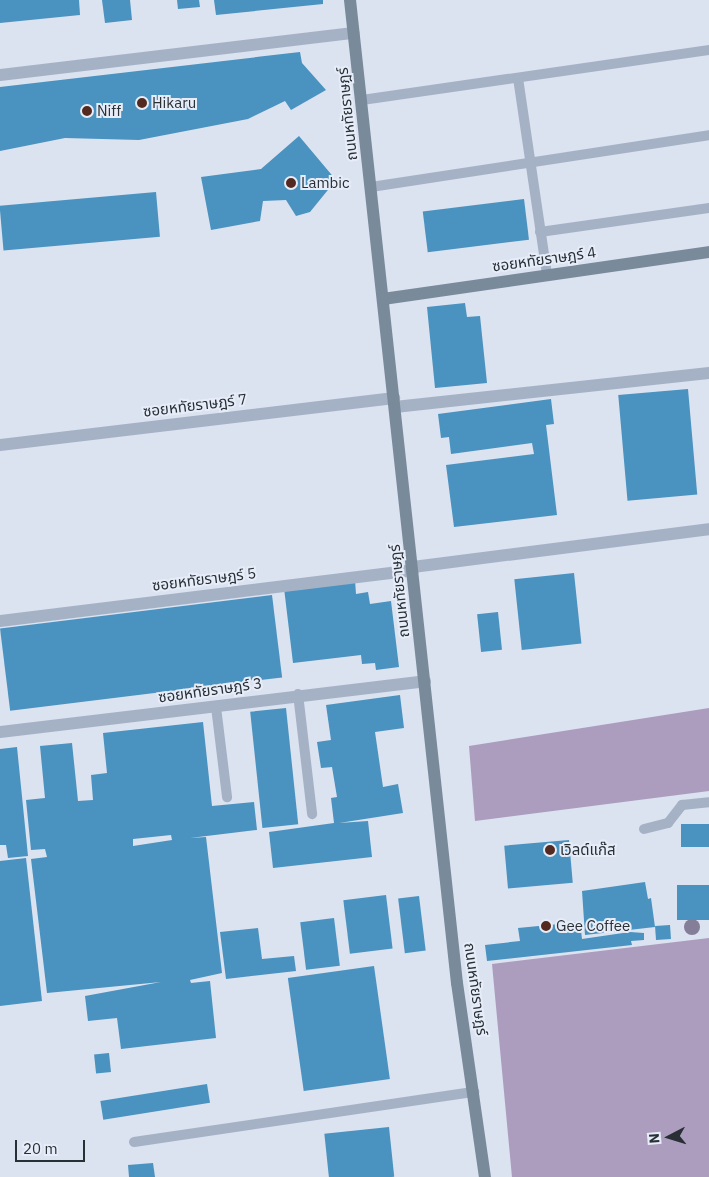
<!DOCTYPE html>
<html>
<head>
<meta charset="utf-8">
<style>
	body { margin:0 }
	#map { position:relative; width:709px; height:1177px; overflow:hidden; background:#dbe2f0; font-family:"IBM Plex Sans","Noto Sans Thai",sans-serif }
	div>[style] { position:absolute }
	.green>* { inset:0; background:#ac9cbe }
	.building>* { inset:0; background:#4a92bf; transform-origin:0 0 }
	.lane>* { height:10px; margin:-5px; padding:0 5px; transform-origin:5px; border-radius:5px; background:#a5b2c5 }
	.street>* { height:12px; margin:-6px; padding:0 6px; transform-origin:6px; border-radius:6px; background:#a5b2c5 }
	.secondary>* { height:12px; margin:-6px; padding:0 6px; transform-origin:6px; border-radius:6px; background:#798a9b }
	.trees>* { width:16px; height:16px; margin:-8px; border-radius:50%; background:#857e99 }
	.dots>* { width:14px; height:14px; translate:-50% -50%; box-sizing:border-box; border:2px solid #e7edf8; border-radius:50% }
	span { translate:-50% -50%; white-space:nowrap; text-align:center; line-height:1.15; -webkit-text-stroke:4px #e7edf8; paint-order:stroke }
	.poi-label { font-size:15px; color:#282f35 }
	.left { translate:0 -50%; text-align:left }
	.street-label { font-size:15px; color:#282f35 }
	.north { position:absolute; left:644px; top:1112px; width:50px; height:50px; -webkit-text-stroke:4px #e7edf8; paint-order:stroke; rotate:265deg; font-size:14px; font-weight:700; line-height:20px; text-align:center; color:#282f35 }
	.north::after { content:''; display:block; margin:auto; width:18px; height:22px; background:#282f35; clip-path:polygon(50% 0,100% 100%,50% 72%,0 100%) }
	.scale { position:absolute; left:15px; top:1140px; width:70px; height:22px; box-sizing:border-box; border:2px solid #282f35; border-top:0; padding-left:6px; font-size:15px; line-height:18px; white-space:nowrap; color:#282f35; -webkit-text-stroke:4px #e7edf8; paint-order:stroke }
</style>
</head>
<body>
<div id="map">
	<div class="green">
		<div style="clip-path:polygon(709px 708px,709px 791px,475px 821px,469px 746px)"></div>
		<div style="clip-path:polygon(709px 938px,709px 1177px,512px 1177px,492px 964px)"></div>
	</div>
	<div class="building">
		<div style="clip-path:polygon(0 0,79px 0,80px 15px,0 23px)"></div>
		<div style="clip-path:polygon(102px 0,130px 0,132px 20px,105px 23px)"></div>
		<div style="clip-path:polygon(177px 0,199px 0,200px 7px,178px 9px)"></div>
		<div style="clip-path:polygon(214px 0,323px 0,323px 4px,216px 15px)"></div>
		<div style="clip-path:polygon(300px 52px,302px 63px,326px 90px,291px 110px,285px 101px,248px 119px,139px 140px,65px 138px,0 151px,0 87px)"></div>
		<div style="clip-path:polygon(299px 136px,336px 180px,310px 212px,296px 216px,286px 200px,263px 201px,260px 221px,211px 230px,201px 177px,261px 169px)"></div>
		<div style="left:156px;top:192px;width:45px;height:157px;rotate:85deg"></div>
		<div style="left:524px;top:199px;width:41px;height:102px;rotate:83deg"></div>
		<div style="clip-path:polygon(465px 303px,467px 317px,480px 316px,487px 383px,435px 388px,427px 307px)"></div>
		<div style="left:688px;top:389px;width:106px;height:70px;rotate:85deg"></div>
		<div style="clip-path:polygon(551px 399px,554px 424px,546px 425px,557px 515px,454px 527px,446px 465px,534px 454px,532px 443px,451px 454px,449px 437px,441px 438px,438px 414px)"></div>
		<div style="left:574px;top:573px;width:71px;height:60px;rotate:84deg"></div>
		<div style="clip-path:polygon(355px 580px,356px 594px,368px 592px,370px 604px,391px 601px,399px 667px,376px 670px,375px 663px,362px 664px,361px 655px,293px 663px,284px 588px)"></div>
		<div style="left:272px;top:595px;width:83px;height:274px;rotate:83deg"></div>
		<div style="left:498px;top:612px;width:38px;height:21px;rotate:84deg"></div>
		<div style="clip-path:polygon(400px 695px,404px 728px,375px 732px,383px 787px,398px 784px,403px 813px,339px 823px,368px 821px,372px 857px,273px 868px,269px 832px,334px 823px,331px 798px,337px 797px,332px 767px,321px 768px,317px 742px,331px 740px,326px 705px)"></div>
		<div style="left:286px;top:708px;width:117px;height:36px;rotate:84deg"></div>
		<div style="clip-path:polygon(evenodd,203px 722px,212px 806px,254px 802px,257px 830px,190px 838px,206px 837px,222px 973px,190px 980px,191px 983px,210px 981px,216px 1038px,121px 1049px,117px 1018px,88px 1021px,85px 996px,161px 982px,47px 993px,31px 859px,47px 857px,45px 849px,31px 850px,26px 800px,45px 798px,40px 746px,72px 743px,78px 801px,93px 800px,91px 775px,107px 773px,103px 733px,203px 722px,171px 835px,172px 840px,133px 846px,133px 839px,171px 835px)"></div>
		<div style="clip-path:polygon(17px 747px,28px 856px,8px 858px,6px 845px,0 845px,0 749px)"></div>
		<div style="left:709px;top:824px;width:23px;height:28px;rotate:90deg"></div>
		<div style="left:569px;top:840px;width:43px;height:65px;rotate:85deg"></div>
		<div style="clip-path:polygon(26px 858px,42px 1001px,0 1006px,0 861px)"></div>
		<div style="clip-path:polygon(645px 882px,648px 899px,651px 898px,655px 927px,585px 935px,582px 891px)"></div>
		<div style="left:709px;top:885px;width:35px;height:32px;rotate:90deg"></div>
		<div style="left:386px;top:895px;width:54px;height:43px;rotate:83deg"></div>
		<div style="left:419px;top:896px;width:55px;height:21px;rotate:83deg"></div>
		<div style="left:334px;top:918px;width:48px;height:34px;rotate:83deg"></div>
		<div style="clip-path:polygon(580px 922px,582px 939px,630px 932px,644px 933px,644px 940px,631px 941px,632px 945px,487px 961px,485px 945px,520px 941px,518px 928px)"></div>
		<div style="left:670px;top:925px;width:14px;height:15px;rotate:86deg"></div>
		<div style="clip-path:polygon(258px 928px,262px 959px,294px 956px,296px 971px,226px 979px,220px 932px)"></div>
		<div style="left:374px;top:966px;width:114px;height:87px;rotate:82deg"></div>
		<div style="left:109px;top:1053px;width:19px;height:15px;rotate:84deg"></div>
		<div style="left:207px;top:1084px;width:19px;height:108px;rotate:81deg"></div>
		<div style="left:389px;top:1127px;width:50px;height:65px;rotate:84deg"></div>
		<div style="clip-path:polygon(153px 1163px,155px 1177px,129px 1177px,128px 1165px)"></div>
	</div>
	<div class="lane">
		<div style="left:518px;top:78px;width:198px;rotate:81.6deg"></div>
		<div style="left:362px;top:100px;width:351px;rotate:-8.2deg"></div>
		<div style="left:371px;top:187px;width:342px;rotate:-8.7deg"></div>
		<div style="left:540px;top:232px;width:171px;rotate:-8.1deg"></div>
		<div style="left:298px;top:694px;width:121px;rotate:83.3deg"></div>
		<div style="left:216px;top:707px;width:91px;rotate:83deg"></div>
		<div style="left:644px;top:829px;width:25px;rotate:-14deg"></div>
		<div style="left:668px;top:823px;width:23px;rotate:-52deg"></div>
		<div style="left:682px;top:805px;width:27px;rotate:-6deg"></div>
		<div style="left:134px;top:1142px;width:344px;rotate:-8.4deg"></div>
	</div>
	<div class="street">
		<div style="left:0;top:75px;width:356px;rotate:-6.8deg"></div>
		<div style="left:395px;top:407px;width:316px;rotate:-6.2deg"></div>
		<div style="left:0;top:445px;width:397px;rotate:-6.8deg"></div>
		<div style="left:413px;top:567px;width:298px;rotate:-7.3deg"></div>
		<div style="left:0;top:621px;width:416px;rotate:-7deg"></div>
		<div style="left:0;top:732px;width:428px;rotate:-6.8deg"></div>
	</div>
	<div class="secondary">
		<div style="left:350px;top:0;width:989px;rotate:83.79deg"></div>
		<div style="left:457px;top:983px;width:196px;rotate:81.8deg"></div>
		<div style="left:383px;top:299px;width:329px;rotate:-8.2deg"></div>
	</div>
	<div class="trees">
		<div style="left:692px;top:927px"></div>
	</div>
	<div class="dots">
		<div style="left:142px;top:103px;background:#542a20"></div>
		<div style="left:87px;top:111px;background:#542a20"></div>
		<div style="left:291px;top:183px;background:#542a20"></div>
		<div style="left:550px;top:850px;background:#542a20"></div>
		<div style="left:546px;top:926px;background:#542a20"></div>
	</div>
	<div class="poi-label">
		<span class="left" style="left:152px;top:103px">Hikaru</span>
		<span class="left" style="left:97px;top:111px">Niff</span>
		<span class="left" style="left:301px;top:183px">Lambic</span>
		<span class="left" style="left:560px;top:850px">เวิลด์แก๊ส</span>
		<span class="left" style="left:556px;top:926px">Gee Coffee</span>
	</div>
	<div class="street-label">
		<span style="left:347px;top:114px;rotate:-96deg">ถนนหทัยราษฎร์</span>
		<span style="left:544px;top:259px;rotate:-8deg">ซอยหทัยราษฎร์ 4</span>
		<span style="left:195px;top:405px;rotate:-7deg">ซอยหทัยราษฎร์ 7</span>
		<span style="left:204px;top:579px;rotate:-7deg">ซอยหทัยราษฎร์ 5</span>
		<span style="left:399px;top:591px;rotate:-96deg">ถนนหทัยราษฎร์</span>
		<span style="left:210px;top:690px;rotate:-8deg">ซอยหทัยราษฎร์ 3</span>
		<span style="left:476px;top:989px;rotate:82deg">ถนนหทัยราษฎร์</span>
	</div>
	<div class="north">N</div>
	<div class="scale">20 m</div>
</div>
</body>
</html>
